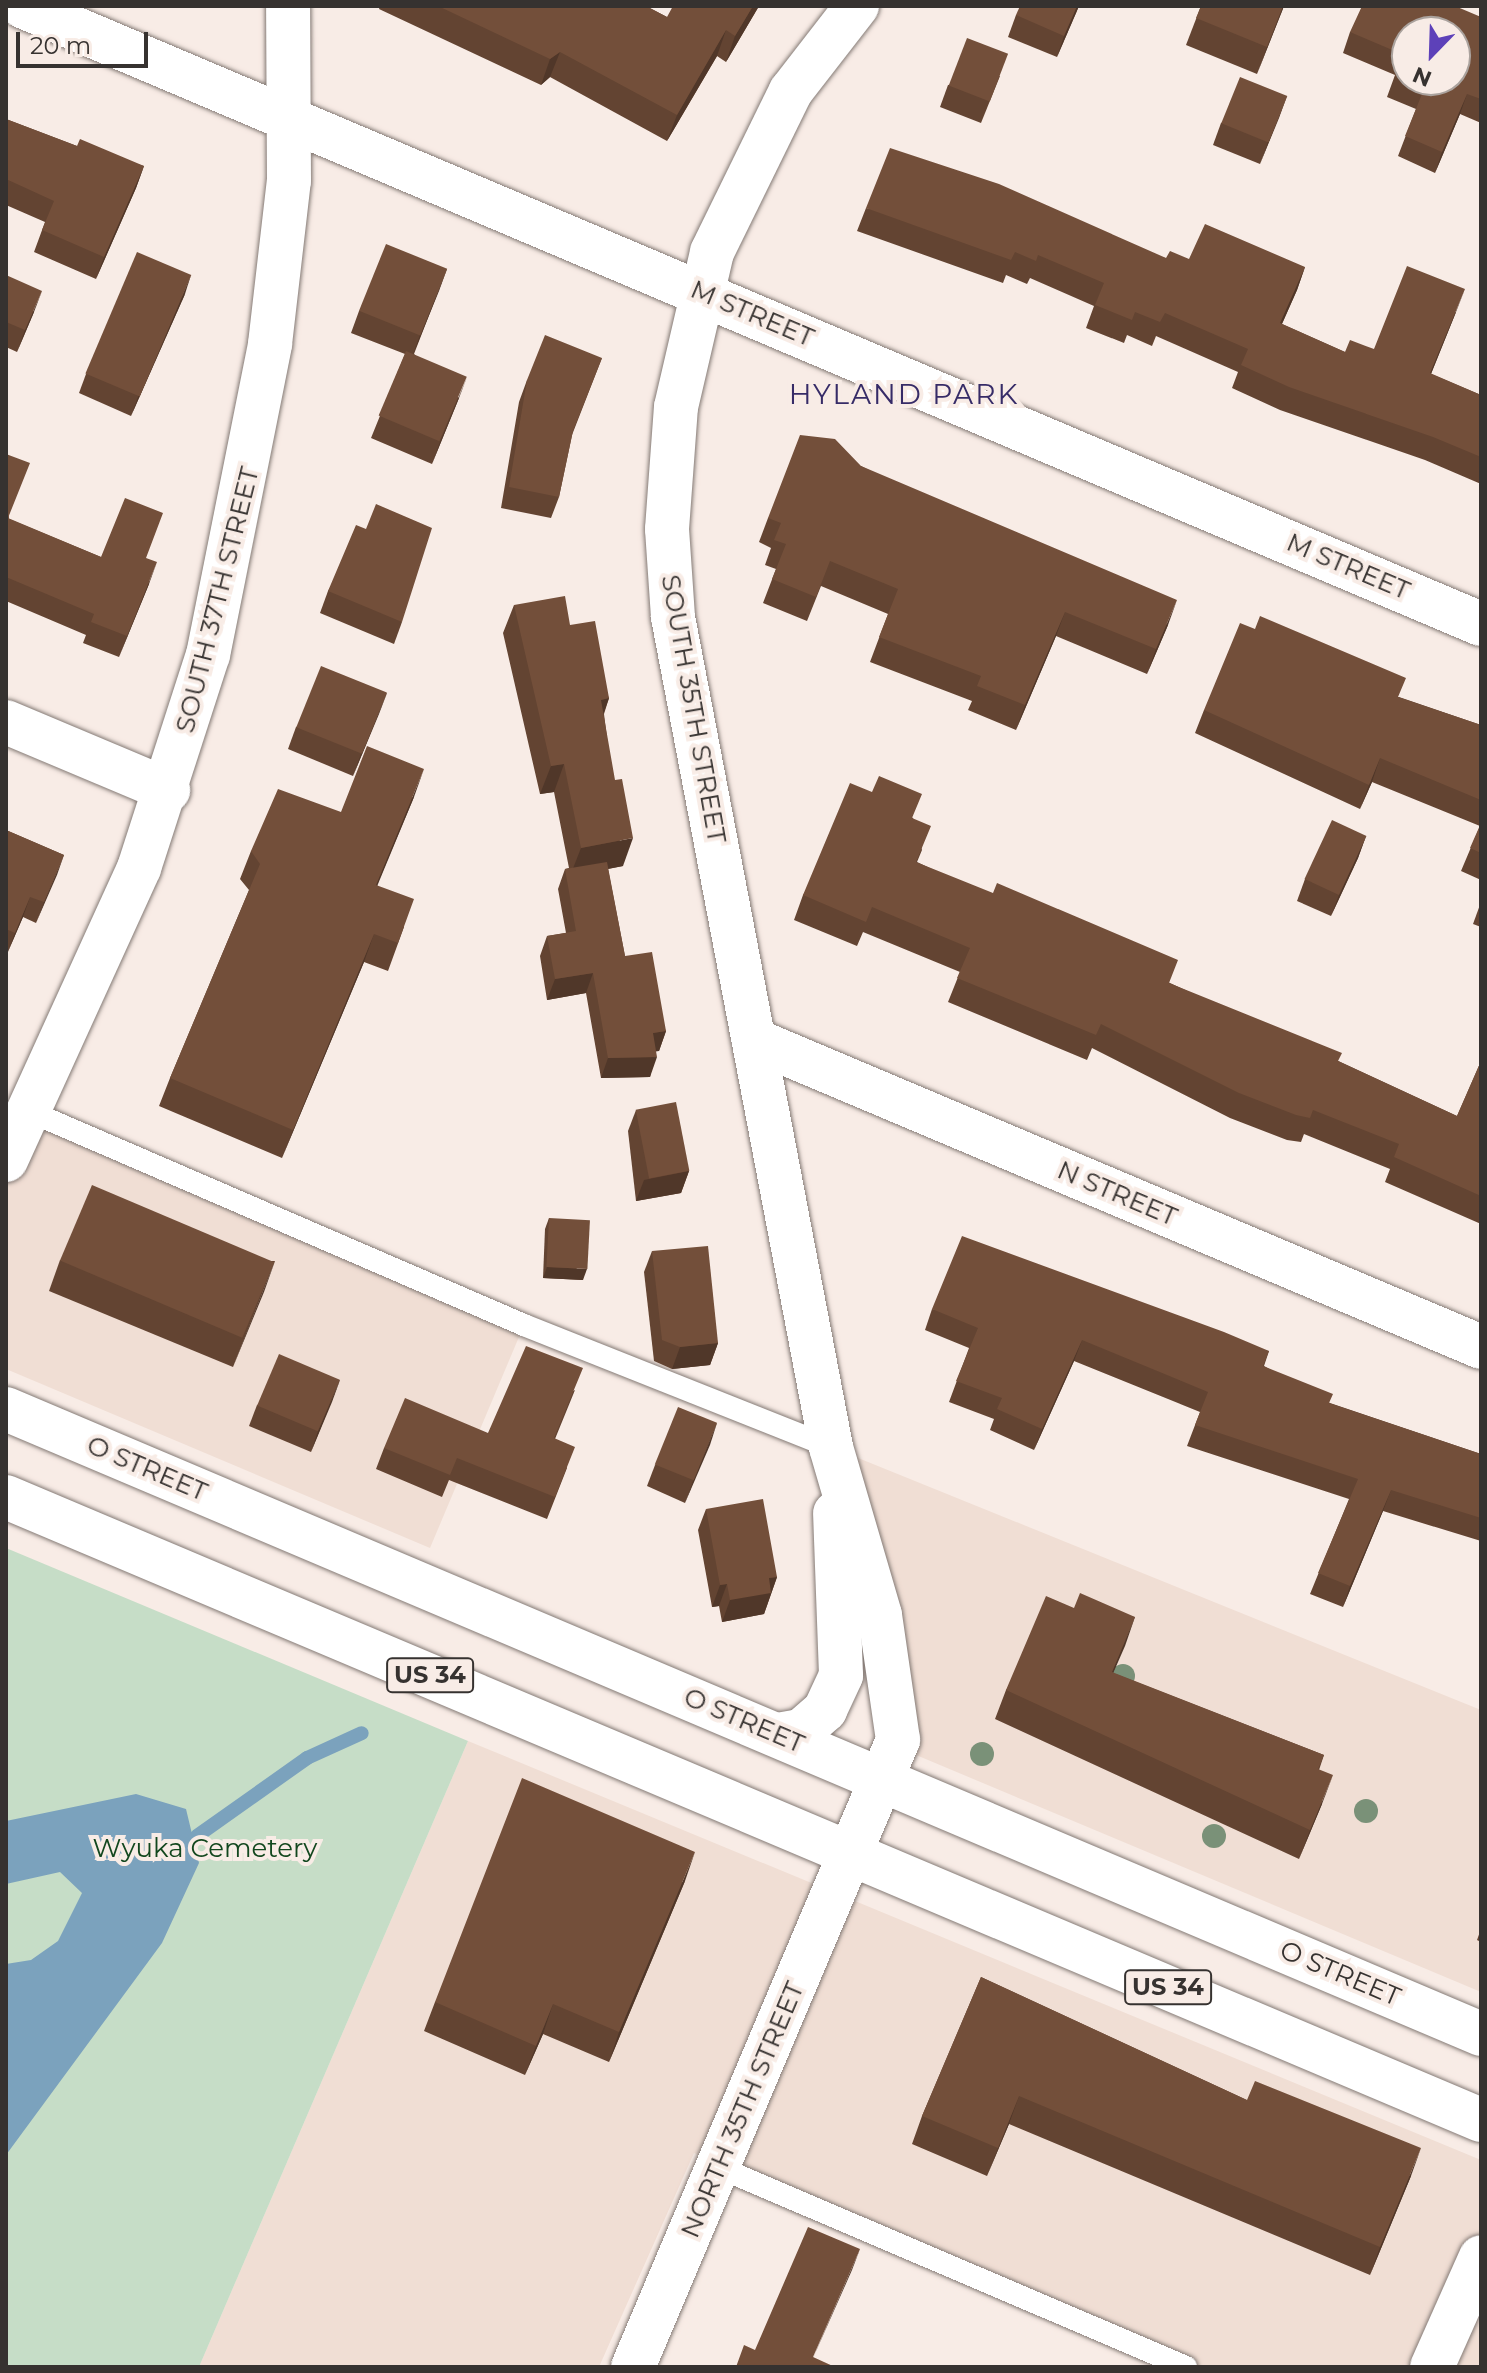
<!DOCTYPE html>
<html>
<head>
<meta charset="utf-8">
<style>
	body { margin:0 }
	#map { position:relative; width:1487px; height:2373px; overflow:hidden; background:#f8ece6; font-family:Montserrat,sans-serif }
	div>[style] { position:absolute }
	.built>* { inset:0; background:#f0ded4 }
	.green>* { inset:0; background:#c6ddc7 }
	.water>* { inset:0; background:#7ba2bd }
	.stream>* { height:14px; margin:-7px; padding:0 7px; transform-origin:7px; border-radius:7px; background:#7ba2bd }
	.roads { filter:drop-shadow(0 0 2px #847a75) drop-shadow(0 0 2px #847a75) }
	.lane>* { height:22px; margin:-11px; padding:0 11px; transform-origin:11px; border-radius:11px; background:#fff }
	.street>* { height:44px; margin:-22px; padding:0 22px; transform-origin:22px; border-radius:22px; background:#fff }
	.primary>* { height:44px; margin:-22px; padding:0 22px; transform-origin:22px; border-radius:22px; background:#fff }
	.trees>* { width:24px; height:24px; margin:-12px; border-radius:50%; background:#7a9178 }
	.wall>* { inset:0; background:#634432 }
	.shaded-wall>* { inset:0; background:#503729 }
	.building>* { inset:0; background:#734f3a; transform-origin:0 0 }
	span { translate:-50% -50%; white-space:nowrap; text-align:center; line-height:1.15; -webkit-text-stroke:8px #f8ece6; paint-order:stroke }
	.shield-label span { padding:2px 6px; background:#f8ece6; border:2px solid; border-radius:6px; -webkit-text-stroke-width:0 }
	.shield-label { font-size:24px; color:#363230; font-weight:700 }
	.street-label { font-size:26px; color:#363230 }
	.park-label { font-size:26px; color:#12471e }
	.neighbourhood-label { font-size:28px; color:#362b67; letter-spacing:2px }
	.frame { position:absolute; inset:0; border:8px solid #363230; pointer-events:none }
	.north { position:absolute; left:1391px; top:16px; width:80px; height:80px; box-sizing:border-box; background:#f8ece6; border:2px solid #aaa29d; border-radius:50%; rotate:203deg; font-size:22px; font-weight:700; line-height:32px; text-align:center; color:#363230 }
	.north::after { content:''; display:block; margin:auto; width:28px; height:36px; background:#5d41b9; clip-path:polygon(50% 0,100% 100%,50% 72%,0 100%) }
	.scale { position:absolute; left:16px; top:32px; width:132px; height:36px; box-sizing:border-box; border:4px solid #363230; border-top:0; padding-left:10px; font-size:24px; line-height:28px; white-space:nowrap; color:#363230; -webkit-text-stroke:6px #f8ece6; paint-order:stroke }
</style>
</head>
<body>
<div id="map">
	<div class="built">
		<div style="clip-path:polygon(6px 1099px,524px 1325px,430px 1548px,6px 1369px)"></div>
		<div style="clip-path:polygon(831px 1447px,1481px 1710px,1481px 1992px,897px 1747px)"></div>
		<div style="clip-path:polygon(468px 1741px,1481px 2160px,1481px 2367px,1195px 2367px,694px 2153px,599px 2367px,199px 2367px)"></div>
	</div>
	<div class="green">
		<div style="clip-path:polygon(6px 1548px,468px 1741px,199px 2367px,6px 2367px)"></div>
	</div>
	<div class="water">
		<div style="clip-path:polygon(136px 1794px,186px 1809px,199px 1863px,162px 1943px,6px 2155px,6px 1964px,31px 1960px,58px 1941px,82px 1893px,60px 1872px,6px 1884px,6px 1821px)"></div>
	</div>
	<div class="stream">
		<div style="left:197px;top:1836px;width:135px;rotate:-35.3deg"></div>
		<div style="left:307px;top:1758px;width:60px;rotate:-24.4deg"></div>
	</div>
	<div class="roads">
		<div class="lane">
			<div style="left:31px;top:1112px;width:537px;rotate:23.37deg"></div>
			<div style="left:524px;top:1325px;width:330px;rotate:21.7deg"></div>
			<div style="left:718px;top:2167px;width:509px;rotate:23.14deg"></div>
		</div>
		<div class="street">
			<div style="left:22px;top:6px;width:1584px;rotate:22.96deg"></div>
			<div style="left:6px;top:722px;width:176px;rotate:22.8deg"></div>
			<div style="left:754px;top:1040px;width:789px;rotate:22.89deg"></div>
			<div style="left:6px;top:1160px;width:321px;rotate:-65.5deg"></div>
			<div style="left:139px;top:868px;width:224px;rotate:-72.1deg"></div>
			<div style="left:208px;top:655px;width:317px;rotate:-78.7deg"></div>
			<div style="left:270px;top:344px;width:164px;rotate:-83.4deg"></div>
			<div style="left:289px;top:181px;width:175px;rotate:-90.3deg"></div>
			<div style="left:778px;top:1735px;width:23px;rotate:-10deg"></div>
			<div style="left:801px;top:1731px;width:32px;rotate:-41deg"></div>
			<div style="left:825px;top:1710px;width:38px;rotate:-65deg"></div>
			<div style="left:841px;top:1675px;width:162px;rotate:-92.1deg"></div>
			<div style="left:633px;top:2367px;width:681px;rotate:-67.09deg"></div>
			<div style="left:898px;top:1740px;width:126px;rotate:-98.2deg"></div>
			<div style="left:880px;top:1615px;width:175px;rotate:-106.3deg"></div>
			<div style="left:831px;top:1447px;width:845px;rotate:-100.78deg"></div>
			<div style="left:673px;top:617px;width:88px;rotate:-93.9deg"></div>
			<div style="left:667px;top:529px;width:122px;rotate:-85.8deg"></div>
			<div style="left:676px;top:407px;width:159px;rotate:-76.9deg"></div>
			<div style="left:712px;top:252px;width:179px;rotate:-63.9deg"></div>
			<div style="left:791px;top:91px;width:108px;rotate:-52.2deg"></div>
			<div style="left:1432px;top:2367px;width:120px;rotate:-66deg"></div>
		</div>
		<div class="primary">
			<div style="left:6px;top:1409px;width:1602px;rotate:22.96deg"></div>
			<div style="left:6px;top:1497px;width:1601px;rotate:22.9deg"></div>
		</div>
	</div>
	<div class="trees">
		<div style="left:1123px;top:1676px"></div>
		<div style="left:982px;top:1754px"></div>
		<div style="left:1366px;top:1811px"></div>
		<div style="left:1214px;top:1836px"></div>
	</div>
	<div class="wall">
		<div style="clip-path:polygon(380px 6px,646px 6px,667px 17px,759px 6px,726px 62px,717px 56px,667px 141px,550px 77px,541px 85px,379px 9px)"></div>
		<div style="clip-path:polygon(1079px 6px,1057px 57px,1008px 37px,1016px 15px)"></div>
		<div style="clip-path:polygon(1201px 6px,1284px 6px,1257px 74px,1186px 45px)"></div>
		<div style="clip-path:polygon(1481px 17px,1481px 123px,1460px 114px,1435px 173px,1398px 156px,1416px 109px,1387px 97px,1395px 75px,1343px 53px,1350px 32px)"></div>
		<div style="clip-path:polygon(1000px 76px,981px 123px,940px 107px,948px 85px)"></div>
		<div style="clip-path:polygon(1287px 96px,1260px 164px,1213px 145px,1221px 123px)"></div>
		<div style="clip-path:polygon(6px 119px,77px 146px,144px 166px,136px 188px,96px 279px,34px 252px,45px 222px,6px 205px)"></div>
		<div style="clip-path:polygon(866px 208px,1166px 258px,1305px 267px,1297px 290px,1282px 324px,1345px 352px,1374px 349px,1456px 312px,1431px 374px,1481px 395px,1481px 484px,1425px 460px,1280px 410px,1232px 388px,1238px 372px,1156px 336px,1152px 346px,1127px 335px,1124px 343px,1086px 328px,1094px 306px,1030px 278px,1027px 284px,1006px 275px,1003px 283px,857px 231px)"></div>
		<div style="clip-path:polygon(447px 269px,414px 354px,459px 398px,432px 464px,371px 438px,405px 354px,351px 333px,359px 311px)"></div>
		<div style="clip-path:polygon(6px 275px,34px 312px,17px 352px,6px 347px)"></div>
		<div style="clip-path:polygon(185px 294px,131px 416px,79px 393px,86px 374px)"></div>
		<div style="clip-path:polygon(602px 358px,572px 435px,559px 497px,551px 518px,501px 508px,519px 402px,527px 380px)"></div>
		<div style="clip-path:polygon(6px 454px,9px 519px,101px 557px,146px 558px,149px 584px,119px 657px,83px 643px,86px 635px,6px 601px)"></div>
		<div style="clip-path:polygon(861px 466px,1168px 625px,1147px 674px,1056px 636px,1016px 730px,968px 710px,972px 701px,870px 662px,888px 614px,821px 586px,807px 621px,763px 603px,776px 569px,765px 565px,771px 548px,759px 542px,768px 518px)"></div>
		<div style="clip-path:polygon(366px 529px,402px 622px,394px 644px,320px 613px,328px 591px)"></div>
		<div style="clip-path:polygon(514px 605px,570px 625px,609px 698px,604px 714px,623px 866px,608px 869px,625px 956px,666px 1031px,659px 1051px,656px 1051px,650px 1077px,601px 1078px,586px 993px,547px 1000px,540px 956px,547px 936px,566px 933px,558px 889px,565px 869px,569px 868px,554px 792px,540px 794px,503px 633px)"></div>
		<div style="clip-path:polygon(387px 693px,353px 776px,288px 749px,296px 727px)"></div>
		<div style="clip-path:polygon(1399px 697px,1481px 725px,1481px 880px,1461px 871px,1480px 826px,1372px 782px,1360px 809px,1195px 733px,1204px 710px)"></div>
		<div style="clip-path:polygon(872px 792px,913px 818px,922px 850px,917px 862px,1170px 983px,1457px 1116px,1481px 1061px,1481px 1224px,1385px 1182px,1390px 1169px,1304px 1134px,1301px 1142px,1287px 1140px,1230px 1118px,1092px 1048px,1087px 1060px,948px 1002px,960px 972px,863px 932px,857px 946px,794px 920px,803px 895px)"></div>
		<div style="clip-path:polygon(414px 797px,377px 885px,404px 927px,388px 971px,364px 962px,282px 1158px,159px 1106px,170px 1078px,249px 890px,240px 879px,251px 851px,341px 812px)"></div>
		<div style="clip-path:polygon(6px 830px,64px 855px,36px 923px,23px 917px,7px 954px,6px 953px)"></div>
		<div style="clip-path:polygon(1366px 836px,1358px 858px,1331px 916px,1297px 901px,1305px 879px)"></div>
		<div style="clip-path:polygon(1481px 902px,1481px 927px,1473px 924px)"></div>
		<div style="clip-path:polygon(636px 1110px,689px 1171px,681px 1193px,636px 1201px,628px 1131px)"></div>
		<div style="clip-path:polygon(549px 1218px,583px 1280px,543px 1278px,545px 1229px)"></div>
		<div style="clip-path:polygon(652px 1251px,718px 1343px,710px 1365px,672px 1369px,654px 1361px,644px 1272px)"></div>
		<div style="clip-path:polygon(60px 1260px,275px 1261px,233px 1367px,49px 1291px)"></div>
		<div style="clip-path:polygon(932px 1309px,1269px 1351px,1264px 1366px,1330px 1403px,1481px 1454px,1481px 1541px,1383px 1511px,1343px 1607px,1310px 1594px,1349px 1499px,1187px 1446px,1200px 1412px,1074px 1361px,1034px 1450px,990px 1430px,994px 1419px,949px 1402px,969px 1348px,925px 1330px)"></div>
		<div style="clip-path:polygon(340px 1380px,311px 1452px,249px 1426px,257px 1405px)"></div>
		<div style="clip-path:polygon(575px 1390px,555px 1439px,567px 1468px,547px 1519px,449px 1480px,442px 1497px,376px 1469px,384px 1448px,488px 1433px)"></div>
		<div style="clip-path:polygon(717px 1423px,685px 1503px,647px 1486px,655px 1465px)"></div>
		<div style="clip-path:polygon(706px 1509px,777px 1577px,764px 1614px,722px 1622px,719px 1606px,712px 1607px,698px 1530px)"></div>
		<div style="clip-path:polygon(1074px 1608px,1135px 1617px,1113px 1673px,1324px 1755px,1319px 1770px,1322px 1804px,1299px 1859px,995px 1719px,1006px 1690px)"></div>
		<div style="clip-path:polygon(685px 1881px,609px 2062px,543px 2034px,525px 2075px,424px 2031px,435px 2002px)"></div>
		<div style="clip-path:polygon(1481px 1929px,1481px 1942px,1477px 1940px)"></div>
		<div style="clip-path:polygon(981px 1977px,1411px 2176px,1370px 2275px,1009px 2124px,987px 2176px,912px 2144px,922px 2116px)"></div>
	</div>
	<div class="shaded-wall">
		<div style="clip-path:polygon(753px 6px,759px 6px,726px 62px,735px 36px)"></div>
		<div style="clip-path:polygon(1077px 6px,1079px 6px,1057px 57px,1064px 36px)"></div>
		<div style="clip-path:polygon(1283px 6px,1284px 6px,1257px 74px,1267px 47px)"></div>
		<div style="clip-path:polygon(726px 30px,717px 56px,667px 141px,677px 115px)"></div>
		<div style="clip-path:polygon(560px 52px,550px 77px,541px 85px,550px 59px)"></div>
		<div style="clip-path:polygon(1467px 94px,1460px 114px,1435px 173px,1442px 152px)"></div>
		<div style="clip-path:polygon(1287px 96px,1279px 118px,1260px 164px,1268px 142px)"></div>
		<div style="clip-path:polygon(144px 166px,136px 188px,96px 279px,104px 257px)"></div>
		<div style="clip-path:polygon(1305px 267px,1297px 290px,1272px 346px,1280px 323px)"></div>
		<div style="clip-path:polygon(447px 269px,439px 291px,412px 357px,420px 335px)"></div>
		<div style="clip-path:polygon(191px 275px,185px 294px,131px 416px,138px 397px)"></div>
		<div style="clip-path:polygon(1465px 289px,1456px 312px,1422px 396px,1430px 373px)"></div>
		<div style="clip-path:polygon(42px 291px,34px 312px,17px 352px,25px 330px)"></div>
		<div style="clip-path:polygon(467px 377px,459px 398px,432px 464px,440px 442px)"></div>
		<div style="clip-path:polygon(157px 562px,149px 584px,119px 657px,127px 636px)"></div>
		<div style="clip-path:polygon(1177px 600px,1168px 625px,1147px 674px,1156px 649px)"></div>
		<div style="clip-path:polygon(1065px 612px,1056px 636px,1016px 730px,1025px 705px)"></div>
		<div style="clip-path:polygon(387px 693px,379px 714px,353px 776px,361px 754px)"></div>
		<div style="clip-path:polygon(609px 698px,599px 726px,601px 700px)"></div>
		<div style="clip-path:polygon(1380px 758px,1372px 782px,1360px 809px,1369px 785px)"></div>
		<div style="clip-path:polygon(564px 764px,554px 792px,540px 794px,551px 766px)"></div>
		<div style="clip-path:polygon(424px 769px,414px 797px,366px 913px,376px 885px)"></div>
		<div style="clip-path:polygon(1366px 836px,1358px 858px,1331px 916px,1339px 895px)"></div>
		<div style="clip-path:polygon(633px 838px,623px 866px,570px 876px,581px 848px)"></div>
		<div style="clip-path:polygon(64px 855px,57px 875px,36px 923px,44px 902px)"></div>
		<div style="clip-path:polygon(30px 897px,23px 917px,7px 954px,15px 933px)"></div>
		<div style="clip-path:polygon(374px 934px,364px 962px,282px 1158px,293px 1130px)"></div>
		<div style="clip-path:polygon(593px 973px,586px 993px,547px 1000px,555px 979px)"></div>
		<div style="clip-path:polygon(666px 1031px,659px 1051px,646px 1053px,653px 1033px)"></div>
		<div style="clip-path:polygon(657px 1057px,650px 1077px,601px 1078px,608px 1058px)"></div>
		<div style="clip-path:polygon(689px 1171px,681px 1193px,636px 1201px,644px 1180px)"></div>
		<div style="clip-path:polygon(275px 1261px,264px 1292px,233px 1367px,245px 1336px)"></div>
		<div style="clip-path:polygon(547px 1267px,587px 1269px,583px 1280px,543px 1278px)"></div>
		<div style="clip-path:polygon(1082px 1340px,1074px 1361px,1034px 1450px,1042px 1429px)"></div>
		<div style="clip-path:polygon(718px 1343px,710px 1365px,672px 1369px,680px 1347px)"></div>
		<div style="clip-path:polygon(340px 1380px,332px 1402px,311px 1452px,318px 1431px)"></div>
		<div style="clip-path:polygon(717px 1423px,710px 1445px,685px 1503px,693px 1481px)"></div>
		<div style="clip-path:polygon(1391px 1490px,1383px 1511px,1343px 1607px,1350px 1586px)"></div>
		<div style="clip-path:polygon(777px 1577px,764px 1614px,722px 1622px,730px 1600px,769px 1578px)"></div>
		<div style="clip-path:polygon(727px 1584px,719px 1606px,712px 1607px,720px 1585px)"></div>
		<div style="clip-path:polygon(1135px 1617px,1125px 1646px,1101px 1701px,1112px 1672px)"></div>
		<div style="clip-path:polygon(1333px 1775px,1322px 1804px,1299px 1859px,1310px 1830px)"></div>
		<div style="clip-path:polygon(695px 1852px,685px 1881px,609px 2062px,619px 2032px)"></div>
		<div style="clip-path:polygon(553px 2004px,543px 2034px,525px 2075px,536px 2046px)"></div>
		<div style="clip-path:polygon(1019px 2096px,1009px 2124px,987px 2176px,998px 2148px)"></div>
		<div style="clip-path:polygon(1421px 2148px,1411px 2176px,1370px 2275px,1380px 2247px)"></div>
		<div style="clip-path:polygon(860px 2249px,852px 2270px,809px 2367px)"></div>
	</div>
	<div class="building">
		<div style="clip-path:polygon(438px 6px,646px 6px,667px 17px,673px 6px,753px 6px,735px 36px,726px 30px,677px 115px,560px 52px,550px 59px)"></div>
		<div style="clip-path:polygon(1020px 6px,1077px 6px,1064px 36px,1016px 15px)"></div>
		<div style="clip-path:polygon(1201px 6px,1283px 6px,1267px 47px,1196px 18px)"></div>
		<div style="clip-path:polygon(evenodd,1362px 6px,1455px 6px,1481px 17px,1481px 99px,1467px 94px,1442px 152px,1405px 136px,1424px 89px,1395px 76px,1404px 55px,1350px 32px,1362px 6px,1407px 32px,1455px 32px,1455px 80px,1407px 80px,1407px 32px)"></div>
		<div style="left:967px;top:38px;width:44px;height:51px;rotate:21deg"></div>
		<div style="left:1240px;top:77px;width:51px;height:50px;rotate:22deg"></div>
		<div style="clip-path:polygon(6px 119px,77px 146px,80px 139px,144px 166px,104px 257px,42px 230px,54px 201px,6px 179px)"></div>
		<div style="clip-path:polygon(890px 148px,999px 184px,1166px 258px,1170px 251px,1189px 259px,1205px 224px,1305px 267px,1280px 323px,1345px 352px,1350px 340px,1374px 349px,1407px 266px,1465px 289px,1430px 373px,1481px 395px,1481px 457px,1433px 437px,1289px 387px,1241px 365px,1248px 349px,1165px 313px,1160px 322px,1135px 312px,1132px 320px,1095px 305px,1104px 283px,1038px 255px,1036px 261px,1015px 252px,1011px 260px,866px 208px)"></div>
		<div style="left:386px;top:244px;width:66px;height:72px;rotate:22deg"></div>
		<div style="left:137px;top:252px;width:59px;height:132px;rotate:23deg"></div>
		<div style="clip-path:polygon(6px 275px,42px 291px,25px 330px,6px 322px)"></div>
		<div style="clip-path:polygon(545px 335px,602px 358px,573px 431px,559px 497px,509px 487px,527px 380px)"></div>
		<div style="left:406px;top:351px;width:66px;height:70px;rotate:23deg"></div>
		<div style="clip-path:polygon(800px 435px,835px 439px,861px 466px,1177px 600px,1156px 649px,1065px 612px,1025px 705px,977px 686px,981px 676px,879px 637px,898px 589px,830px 561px,816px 597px,772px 579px,786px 544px,774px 540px,781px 523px,768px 518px)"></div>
		<div style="clip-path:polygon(6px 454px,30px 463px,8px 518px,101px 557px,125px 498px,163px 513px,146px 558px,157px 562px,127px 636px,91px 622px,94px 614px,6px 577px)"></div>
		<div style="clip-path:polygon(376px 504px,432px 528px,402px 622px,328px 591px,356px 525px,366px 529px)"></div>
		<div style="clip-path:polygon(565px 596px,570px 625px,595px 621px,609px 698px,601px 700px,615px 780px,622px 779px,633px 838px,581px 848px,564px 764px,551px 766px,514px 605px)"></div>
		<div style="clip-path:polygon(1260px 616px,1406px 678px,1398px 697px,1481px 725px,1481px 800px,1380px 758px,1369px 785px,1204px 710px,1240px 623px,1255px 629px)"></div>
		<div style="left:321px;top:666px;width:71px;height:66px;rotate:22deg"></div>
		<div style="clip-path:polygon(367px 746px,424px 769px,376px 885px,414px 899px,398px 943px,374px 934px,293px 1130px,170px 1078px,260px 864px,251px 851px,278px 789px,341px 812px)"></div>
		<div style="clip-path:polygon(879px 776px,922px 794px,912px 818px,931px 826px,916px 862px,993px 893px,997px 883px,1178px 960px,1169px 983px,1342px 1053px,1338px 1061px,1457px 1116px,1481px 1061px,1481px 1196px,1394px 1157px,1399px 1144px,1313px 1110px,1310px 1118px,1296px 1115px,1239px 1093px,1101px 1024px,1096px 1035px,957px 978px,970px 948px,872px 907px,866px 922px,803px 895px,850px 783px,872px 792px)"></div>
		<div style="left:1332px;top:820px;width:38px;height:65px;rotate:25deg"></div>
		<div style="clip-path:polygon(1481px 823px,1481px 853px,1470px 848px)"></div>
		<div style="clip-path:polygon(6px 830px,64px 855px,44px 902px,30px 897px,15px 933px,6px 929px)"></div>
		<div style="clip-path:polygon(607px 862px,625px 956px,652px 952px,666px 1031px,653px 1033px,657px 1057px,608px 1058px,593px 973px,555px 979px,547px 936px,576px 931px,565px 869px)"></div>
		<div style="left:676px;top:1102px;width:70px;height:41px;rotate:79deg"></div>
		<div style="left:92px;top:1185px;width:198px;height:82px;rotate:23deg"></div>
		<div style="left:549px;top:1218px;width:41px;height:49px;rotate:3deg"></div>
		<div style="clip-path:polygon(962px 1236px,1224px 1332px,1269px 1351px,1263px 1366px,1333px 1394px,1329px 1403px,1481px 1454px,1481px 1518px,1391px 1490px,1350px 1586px,1318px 1573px,1358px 1479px,1195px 1425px,1208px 1392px,1082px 1340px,1042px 1429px,997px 1409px,1002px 1398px,956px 1381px,978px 1328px,932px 1309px)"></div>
		<div style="clip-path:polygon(708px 1246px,718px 1343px,680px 1347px,662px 1340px,652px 1251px)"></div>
		<div style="clip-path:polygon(526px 1346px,583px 1368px,554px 1438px,575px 1447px,555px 1497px,457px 1458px,450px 1475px,384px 1448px,405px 1398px,488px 1433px)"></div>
		<div style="left:279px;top:1354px;width:66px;height:56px;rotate:23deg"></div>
		<div style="left:678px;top:1407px;width:42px;height:62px;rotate:22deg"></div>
		<div style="clip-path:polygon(763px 1499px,777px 1577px,769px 1578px,771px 1593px,730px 1600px,727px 1584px,720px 1585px,706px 1509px)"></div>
		<div style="clip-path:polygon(1080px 1593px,1135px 1617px,1112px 1672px,1324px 1755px,1318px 1769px,1333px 1775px,1310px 1830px,1006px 1690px,1046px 1596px,1074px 1608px)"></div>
		<div style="clip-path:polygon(522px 1778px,695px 1852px,619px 2032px,553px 2004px,536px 2046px,435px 2002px)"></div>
		<div style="clip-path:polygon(981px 1977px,1247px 2100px,1255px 2081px,1421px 2148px,1380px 2247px,1019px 2096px,998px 2148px,922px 2116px)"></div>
		<div style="clip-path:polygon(808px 2227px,860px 2249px,813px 2357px,835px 2367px,736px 2367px,744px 2345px,755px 2350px)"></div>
	</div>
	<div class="shield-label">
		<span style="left:430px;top:1675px">US 34</span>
		<span style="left:1168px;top:1987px">US 34</span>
	</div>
	<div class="street-label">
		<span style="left:752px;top:314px;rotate:23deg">M STREET</span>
		<span style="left:1348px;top:567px;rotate:23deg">M STREET</span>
		<span style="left:218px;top:600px;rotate:-76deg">SOUTH 37TH STREET</span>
		<span style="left:693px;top:709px;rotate:80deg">SOUTH 35TH STREET</span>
		<span style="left:1117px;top:1194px;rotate:23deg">N STREET</span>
		<span style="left:147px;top:1469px;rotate:23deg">O STREET</span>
		<span style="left:744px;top:1721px;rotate:23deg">O STREET</span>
		<span style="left:1340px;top:1974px;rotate:23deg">O STREET</span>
		<span style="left:743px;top:2110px;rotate:-67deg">NORTH 35TH STREET</span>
	</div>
	<div class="park-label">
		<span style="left:205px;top:1849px">Wyuka Cemetery</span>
	</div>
	<div class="neighbourhood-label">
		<span style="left:904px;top:394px">HYLAND PARK</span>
	</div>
	<div class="frame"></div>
	<div class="north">N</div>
	<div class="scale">20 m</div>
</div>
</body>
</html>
